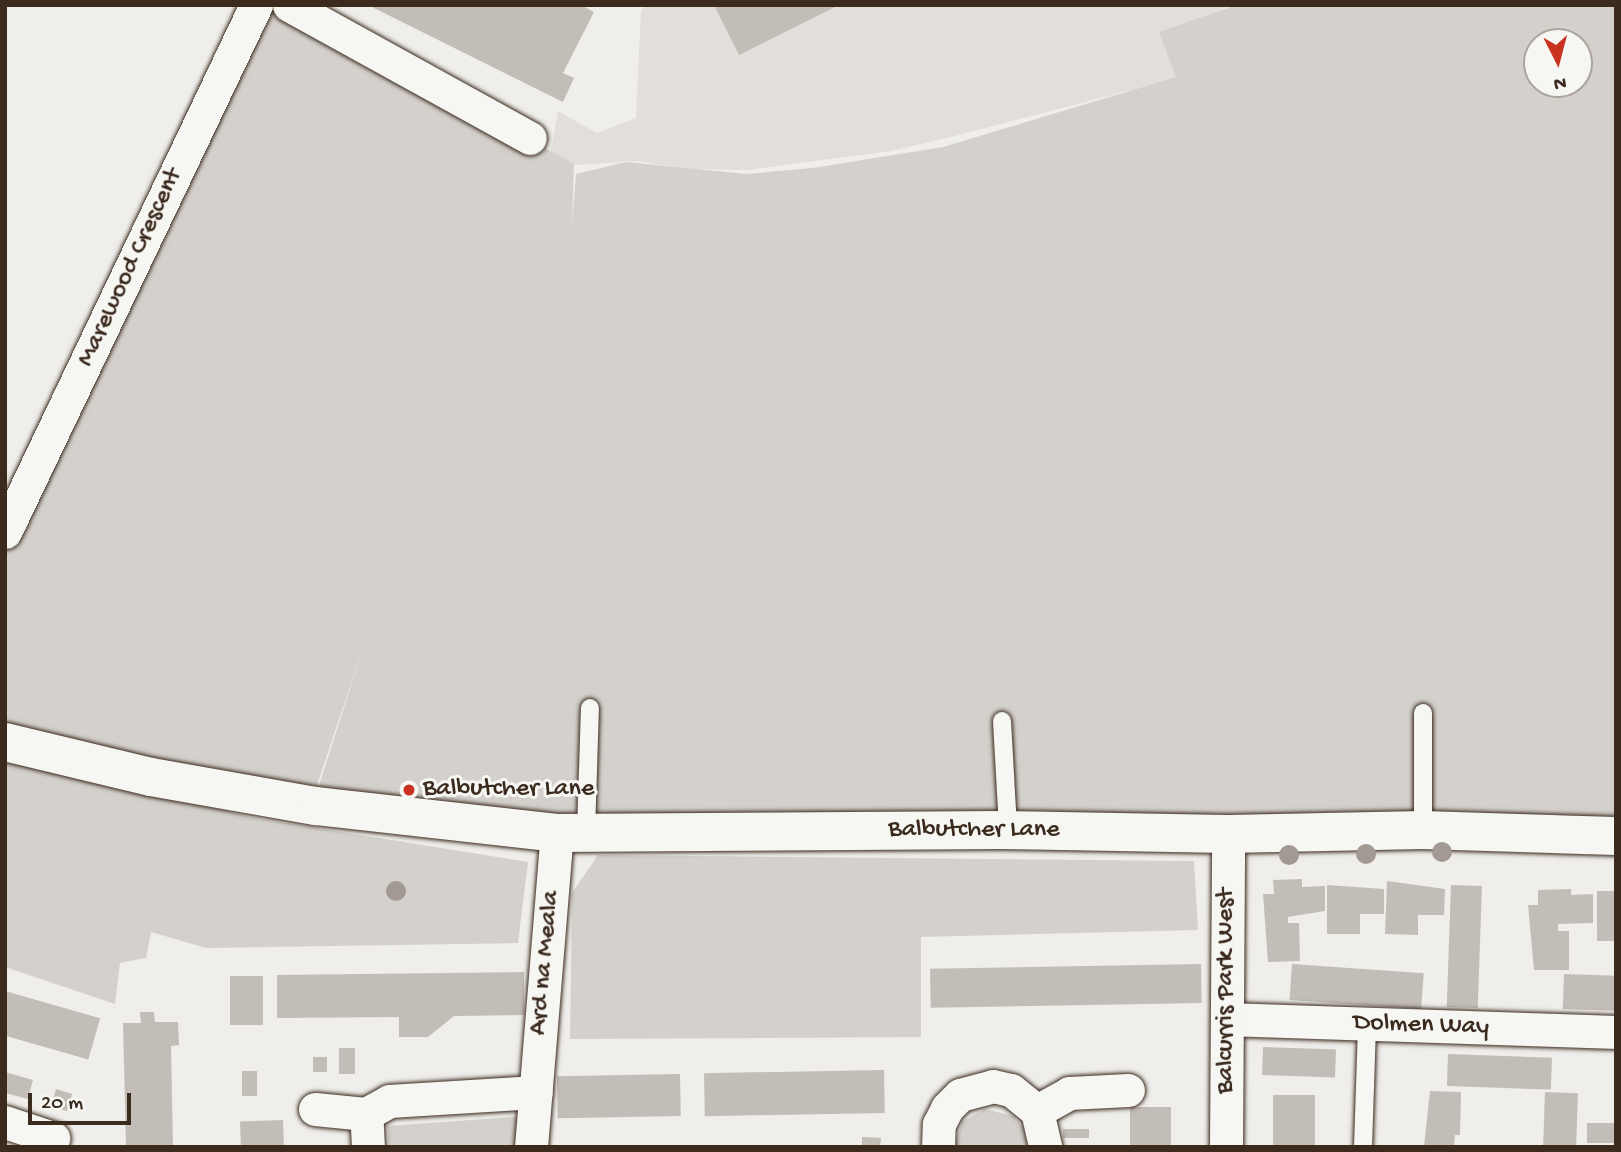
<!DOCTYPE html>
<html>
<head>
<meta charset="utf-8">
<style>
	body { margin:0 }
	#map { position:relative; width:1621px; height:1152px; overflow:hidden; background:#efeeea; font-family:"Gochi Hand",sans-serif }
	div>[style] { position:absolute }
	.built>* { inset:0; background:#e2dfdb }
	.green>* { inset:0; background:#d4d1cc; transform-origin:0 0 }
	.building>* { inset:0; background:#c2bdb7; transform-origin:0 0 }
	.roads { filter:drop-shadow(0 0 2px #3b2a1e) drop-shadow(0 0 2px #3b2a1e) }
	.service>* { height:18px; margin:-9px; padding:0 9px; transform-origin:9px; border-radius:9px; background:#f6f6f2 }
	.minor>* { height:33px; margin:-16.5px; padding:0 16.5px; transform-origin:16.5px; border-radius:16.5px; background:#f6f6f2 }
	.tertiary>* { height:38px; margin:-19px; padding:0 19px; transform-origin:19px; border-radius:19px; background:#f6f6f2 }
	.trees>* { width:20px; height:20px; margin:-10px; border-radius:50%; background:#a19992 }
	.dots>* { width:19px; height:19px; translate:-50% -50%; box-sizing:border-box; border:4px solid #f6f6f2; border-radius:50% }
	span { translate:-50% -50%; white-space:nowrap; text-align:center; line-height:1.15; -webkit-text-stroke:6px #f6f6f2; paint-order:stroke }
	.street-label { font-size:26px; color:#3b2a1e }
	.poi-label { font-size:26px; color:#3b2a1e }
	.left { translate:0 -50%; text-align:left }
	.frame { position:absolute; inset:0; border:7px solid #3b2a1e; pointer-events:none }
	.north { position:absolute; left:1523px; top:28px; width:70px; height:70px; box-sizing:border-box; background:#f6f6f2; border:2px solid #aba49d; border-radius:50%; rotate:174deg; font-size:19px; font-weight:700; line-height:28px; text-align:center; color:#3b2a1e }
	.north::after { content:''; display:block; margin:auto; width:24px; height:32px; background:#c8321e; clip-path:polygon(50% 0,100% 100%,50% 72%,0 100%) }
	.scale { position:absolute; left:28px; top:1093px; width:103px; height:32px; box-sizing:border-box; border:4px solid #3b2a1e; border-top:0; padding-left:9px; font-size:21px; line-height:24px; white-space:nowrap; color:#3b2a1e; -webkit-text-stroke:5px #f6f6f2; paint-order:stroke }
</style>
</head>
<body>
<div id="map">
	<div class="built">
		<div style="clip-path:polygon(646px 5px,1233px 5px,1165px 32px,1181px 77px,955px 136px,891px 151px,747px 170px,689px 169px,637px 161px,548px 167px,558px 111px,597px 133px,636px 118px,641px 10px)"></div>
	</div>
	<div class="green">
		<div style="clip-path:polygon(evenodd,257px 5px,287px 5px,574px 164px,572px 225px,576px 174px,626px 162px,746px 174px,813px 168px,943px 147px,1176px 77px,1159px 32px,1236px 5px,1616px 5px,1616px 835px,557px 833px,314px 801px,363px 648px,311px 803px,5px 741px,5px 533px,257px 5px,1537px 42px,1579px 42px,1579px 84px,1537px 84px,1537px 42px)"></div>
		<div style="clip-path:polygon(5px 755px,254px 818px,528px 862px,518px 943px,206px 948px,151px 932px,146px 958px,120px 963px,115px 1004px,5px 967px)"></div>
		<div style="clip-path:polygon(598px 855px,1194px 861px,1198px 930px,921px 937px,921px 1037px,570px 1039px,572px 893px)"></div>
		<div style="clip-path:polygon(985px 1109px,1013px 1116px,1024px 1128px,1027px 1147px,955px 1147px,962px 1122px)"></div>
		<div style="left:529px;top:1116px;width:31px;height:142px;rotate:86deg"></div>
	</div>
	<div class="building">
		<div style="clip-path:polygon(368px 5px,581px 5px,594px 12px,563px 73px,574px 78px,563px 102px)"></div>
		<div style="clip-path:polygon(714px 5px,839px 5px,739px 55px)"></div>
		<div style="clip-path:polygon(1302px 879px,1302px 887px,1325px 886px,1325px 911px,1288px 917px,1288px 923px,1299px 923px,1300px 961px,1268px 962px,1263px 894px,1274px 894px,1273px 880px)"></div>
		<div style="clip-path:polygon(1387px 881px,1445px 889px,1444px 915px,1418px 915px,1418px 935px,1385px 934px)"></div>
		<div style="clip-path:polygon(1327px 885px,1384px 889px,1384px 914px,1360px 914px,1360px 934px,1327px 934px)"></div>
		<div style="left:1451px;top:885px;width:31px;height:122px;rotate:2deg"></div>
		<div style="clip-path:polygon(1571px 889px,1571px 895px,1593px 894px,1593px 923px,1558px 924px,1558px 931px,1569px 931px,1569px 970px,1534px 970px,1528px 905px,1538px 905px,1538px 890px)"></div>
		<div style="left:1597px;top:891px;width:19px;height:50px"></div>
		<div style="left:1201px;top:964px;width:39px;height:271px;rotate:89deg"></div>
		<div style="left:1292px;top:964px;width:132px;height:36px;rotate:4deg"></div>
		<div style="clip-path:polygon(524px 972px,524px 1015px,454px 1016px,428px 1037px,399px 1037px,399px 1017px,277px 1018px,277px 975px)"></div>
		<div style="left:1564px;top:974px;width:52px;height:35px;rotate:2deg"></div>
		<div style="left:230px;top:976px;width:33px;height:49px"></div>
		<div style="left:5px;top:991px;width:99px;height:43px;rotate:16deg"></div>
		<div style="clip-path:polygon(140px 1012px,154px 1012px,155px 1022px,178px 1022px,179px 1045px,171px 1046px,173px 1147px,126px 1147px,123px 1023px,141px 1023px)"></div>
		<div style="left:1263px;top:1047px;width:73px;height:28px;rotate:2deg"></div>
		<div style="left:339px;top:1048px;width:16px;height:26px"></div>
		<div style="left:1448px;top:1054px;width:104px;height:32px;rotate:2deg"></div>
		<div style="left:313px;top:1057px;width:14px;height:15px"></div>
		<div style="left:884px;top:1070px;width:43px;height:180px;rotate:89deg"></div>
		<div style="left:242px;top:1071px;width:15px;height:25px"></div>
		<div style="clip-path:polygon(5px 1072px,33px 1080px,28px 1099px,5px 1093px)"></div>
		<div style="left:680px;top:1074px;width:42px;height:123px;rotate:89deg"></div>
		<div style="left:56px;top:1089px;width:17px;height:18px;rotate:17deg"></div>
		<div style="clip-path:polygon(1430px 1091px,1461px 1092px,1460px 1135px,1455px 1135px,1454px 1147px,1424px 1147px)"></div>
		<div style="left:1545px;top:1092px;width:33px;height:55px;rotate:2deg"></div>
		<div style="left:1273px;top:1095px;width:42px;height:52px"></div>
		<div style="left:1171px;top:1107px;width:40px;height:41px;rotate:90deg"></div>
		<div style="left:283px;top:1120px;width:27px;height:43px;rotate:88deg"></div>
		<div style="left:1587px;top:1123px;width:29px;height:20px"></div>
		<div style="left:1089px;top:1129px;width:9px;height:26px;rotate:90deg"></div>
		<div style="clip-path:polygon(862px 1137px,881px 1138px,880px 1147px,862px 1147px)"></div>
	</div>
	<div class="roads">
		<div class="service">
			<div style="left:1423px;top:713px;width:117px;rotate:90deg"></div>
			<div style="left:1002px;top:721px;width:109px;rotate:86.8deg"></div>
			<div style="left:586px;top:833px;width:125px;rotate:-88.2deg"></div>
			<div style="left:1363px;top:1147px;width:123px;rotate:-88.1deg"></div>
		</div>
		<div class="minor">
			<div style="left:289px;top:5px;width:275px;rotate:28.9deg"></div>
			<div style="left:5px;top:532px;width:584px;rotate:-64.53deg"></div>
			<div style="left:1227px;top:1019px;width:389px;rotate:1.9deg"></div>
			<div style="left:315px;top:1109px;width:51px;rotate:5.6deg"></div>
			<div style="left:1037px;top:1111px;width:37px;rotate:-29deg"></div>
			<div style="left:1069px;top:1093px;width:59px;rotate:-2.9deg"></div>
			<div style="left:5px;top:1122px;width:51px;rotate:18.4deg"></div>
			<div style="left:368px;top:1147px;width:33px;rotate:-93deg"></div>
			<div style="left:366px;top:1114px;width:26px;rotate:-29deg"></div>
			<div style="left:389px;top:1101px;width:147px;rotate:-3.5deg"></div>
			<div style="left:531px;top:1147px;width:315px;rotate:-85.3deg"></div>
			<div style="left:938px;top:1147px;width:23px;rotate:-88deg"></div>
			<div style="left:939px;top:1124px;width:18px;rotate:-63deg"></div>
			<div style="left:947px;top:1108px;width:18px;rotate:-45deg"></div>
			<div style="left:960px;top:1095px;width:34px;rotate:-15deg"></div>
			<div style="left:993px;top:1086px;width:18px;rotate:13deg"></div>
			<div style="left:1011px;top:1090px;width:33px;rotate:39deg"></div>
			<div style="left:1037px;top:1111px;width:37px;rotate:77deg"></div>
			<div style="left:1226px;top:1147px;width:313px;rotate:-89.6deg"></div>
		</div>
		<div class="tertiary">
			<div style="left:5px;top:742px;width:150px;rotate:13.5deg"></div>
			<div style="left:151px;top:777px;width:168px;rotate:10deg"></div>
			<div style="left:316px;top:806px;width:243px;rotate:6.4deg"></div>
			<div style="left:557px;top:833px;width:443px;rotate:-0.4deg"></div>
			<div style="left:1000px;top:830px;width:228px;rotate:1deg"></div>
			<div style="left:1228px;top:834px;width:195px;rotate:-1.2deg"></div>
			<div style="left:1423px;top:830px;width:193px;rotate:1.8deg"></div>
		</div>
	</div>
	<div class="trees">
		<div style="left:1442px;top:852px"></div>
		<div style="left:1366px;top:854px"></div>
		<div style="left:1289px;top:855px"></div>
		<div style="left:396px;top:891px"></div>
	</div>
	<div class="dots">
		<div style="left:409px;top:790px;background:#c8321e"></div>
	</div>
	<div class="street-label">
		<span style="left:131px;top:268px;rotate:-65deg">Marewood Crescent</span>
		<span style="left:974px;top:831px">Balbutcher Lane</span>
		<span style="left:546px;top:963px;rotate:-85deg">Ard na Meala</span>
		<span style="left:1227px;top:991px;rotate:-90deg">Balcurris Park West</span>
		<span style="left:1421px;top:1026px;rotate:2deg">Dolmen Way</span>
	</div>
	<div class="poi-label">
		<span class="left" style="left:423px;top:790px">Balbutcher Lane</span>
	</div>
	<div class="frame"></div>
	<div class="north">N</div>
	<div class="scale">20 m</div>
</div>
</body>
</html>
